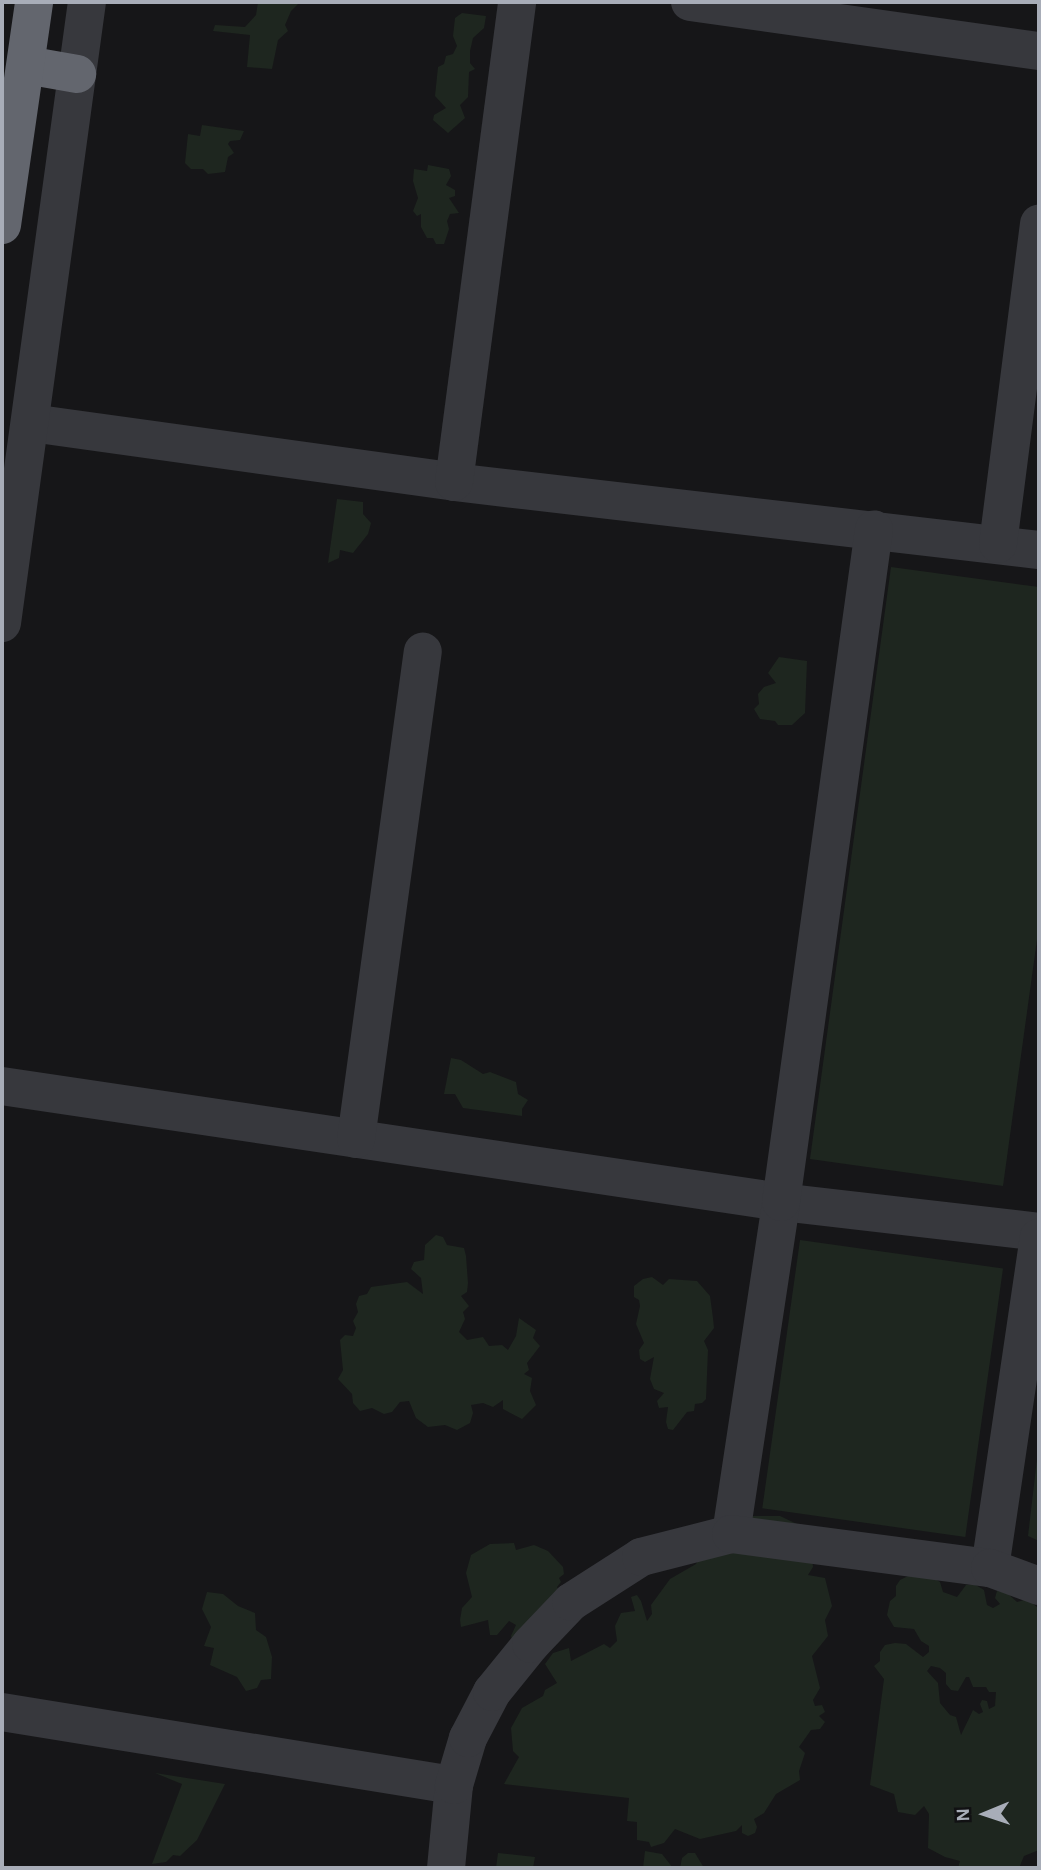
<!DOCTYPE html>
<html>
<head>
<meta charset="utf-8">
<style>
	body { margin:0 }
	#map { position:relative; width:1041px; height:1870px; overflow:hidden; background:#161618; font-family:"Alegreya Sans",sans-serif }
	div>[style] { position:absolute }
	.green>* { inset:0; background:#1e261f; transform-origin:0 0 }
	.minor>* { height:38px; margin:-19px; padding:0 19px; transform-origin:19px; border-radius:19px; background:#37383d }
	.highway>* { height:38px; margin:-19px; padding:0 19px; transform-origin:19px; border-radius:19px; background:#63666e }
	span { translate:-50% -50%; white-space:nowrap; text-align:center; line-height:1.15; -webkit-text-stroke:6px #111113; paint-order:stroke }
	.frame { position:absolute; inset:0; border:4px solid #a8adb8; pointer-events:none }
	.north { position:absolute; left:950px; top:1779px; width:70px; height:70px; -webkit-text-stroke:5px #111113; paint-order:stroke; rotate:268deg; font-size:19px; font-weight:700; line-height:28px; text-align:center; color:#a8adb8 }
	.north::after { content:''; display:block; margin:auto; width:24px; height:32px; background:#a8adb8; clip-path:polygon(50% 0,100% 100%,50% 72%,0 100%) }
</style>
</head>
<body>
<div id="map">
	<div class="green">
		<div style="clip-path:polygon(258px 2px,300px 2px,291px 11px,285px 25px,288px 31px,278px 40px,272px 69px,247px 67px,250px 35px,213px 31px,215px 25px,245px 27px,256px 15px)"></div>
		<div style="clip-path:polygon(462px 13px,486px 16px,484px 28px,473px 38px,470px 51px,470px 63px,475px 69px,469px 72px,468px 97px,460px 105px,465px 118px,448px 133px,433px 120px,434px 115px,446px 108px,435px 96px,438px 67px,444px 64px,446px 56px,453px 54px,457px 46px,453px 36px,455px 18px)"></div>
		<div style="clip-path:polygon(202px 125px,244px 131px,240px 140px,230px 141px,228px 144px,234px 153px,228px 157px,225px 172px,208px 174px,203px 169px,191px 169px,185px 163px,188px 134px,200px 136px)"></div>
		<div style="clip-path:polygon(428px 165px,449px 169px,451px 176px,446px 185px,455px 190px,455px 196px,449px 198px,459px 213px,450px 214px,447px 221px,449px 229px,444px 244px,436px 244px,433px 238px,427px 238px,421px 227px,421px 214px,417px 216px,413px 211px,418px 198px,413px 181px,414px 169px,427px 171px)"></div>
		<div style="clip-path:polygon(337px 499px,363px 502px,363px 514px,371px 523px,368px 534px,353px 553px,340px 550px,339px 558px,328px 563px)"></div>
		<div style="clip-path:polygon(891px 567px,1039px 587px,1039px 925px,1003px 1186px,810px 1159px)"></div>
		<div style="clip-path:polygon(779px 657px,807px 661px,805px 713px,792px 725px,778px 725px,775px 721px,760px 719px,754px 709px,759px 704px,758px 694px,764px 687px,776px 683px,768px 673px)"></div>
		<div style="clip-path:polygon(451px 1058px,461px 1060px,483px 1074px,490px 1072px,516px 1082px,518px 1094px,528px 1100px,522px 1109px,522px 1116px,463px 1108px,455px 1094px,444px 1094px)"></div>
		<div style="clip-path:polygon(436px 1235px,443px 1237px,447px 1245px,464px 1248px,466px 1256px,468px 1283px,467px 1292px,461px 1296px,469px 1306px,463px 1312px,465px 1319px,459px 1332px,467px 1340px,483px 1337px,489px 1346px,502px 1345px,508px 1350px,516px 1336px,519px 1318px,536px 1330px,533px 1338px,540px 1346px,527px 1363px,529px 1370px,524px 1374px,532px 1378px,530px 1391px,536px 1405px,522px 1419px,503px 1409px,503px 1400px,493px 1407px,483px 1403px,471px 1405px,473px 1413px,470px 1423px,457px 1430px,445px 1425px,428px 1427px,416px 1418px,409px 1401px,400px 1402px,392px 1412px,384px 1414px,372px 1408px,360px 1411px,353px 1403px,352px 1394px,338px 1379px,343px 1370px,340px 1340px,345px 1335px,353px 1336px,356px 1328px,353px 1321px,358px 1312px,356px 1304px,359px 1296px,367px 1294px,371px 1287px,407px 1282px,423px 1294px,421px 1278px,411px 1269px,414px 1262px,424px 1260px,425px 1245px)"></div>
		<div style="left:800px;top:1240px;width:205px;height:271px;rotate:8deg"></div>
		<div style="clip-path:polygon(652px 1277px,663px 1285px,669px 1279px,697px 1281px,710px 1296px,713px 1318px,714px 1328px,704px 1341px,708px 1350px,706px 1399px,702px 1403px,695px 1404px,694px 1411px,687px 1412px,673px 1430px,668px 1429px,666px 1422px,668px 1407px,659px 1408px,657px 1401px,664px 1393px,654px 1389px,650px 1379px,654px 1357px,645px 1362px,640px 1359px,639px 1350px,644px 1343px,636px 1324px,640px 1306px,639px 1300px,634px 1297px,634px 1286px,643px 1279px)"></div>
		<div style="clip-path:polygon(1039px 1442px,1039px 1541px,1028px 1536px)"></div>
		<div style="clip-path:polygon(748px 1516px,780px 1516px,797px 1524px,810px 1537px,813px 1567px,808px 1575px,825px 1578px,832px 1606px,825px 1620px,828px 1636px,812px 1656px,820px 1688px,813px 1700px,815px 1706px,822px 1705px,825px 1712px,819px 1716px,825px 1722px,820px 1729px,811px 1730px,799px 1747px,805px 1753px,799px 1771px,800px 1780px,776px 1794px,764px 1813px,754px 1819px,757px 1827px,755px 1833px,748px 1836px,742px 1833px,742px 1825px,736px 1831px,700px 1839px,675px 1829px,664px 1843px,651px 1847px,649px 1842px,637px 1840px,637px 1822px,627px 1821px,629px 1798px,504px 1784px,519px 1757px,513px 1751px,511px 1728px,522px 1708px,543px 1696px,545px 1690px,557px 1683px,545px 1664px,553px 1653px,569px 1648px,571px 1661px,604px 1644px,610px 1648px,617px 1641px,615px 1626px,621px 1613px,635px 1611px,631px 1597px,637px 1595px,641px 1601px,647px 1621px,652px 1614px,651px 1605px,670px 1579px,696px 1564px,701px 1555px)"></div>
		<div style="clip-path:polygon(514px 1543px,516px 1550px,534px 1545px,548px 1551px,563px 1567px,564px 1574px,559px 1578px,561px 1582px,557px 1587px,560px 1594px,513px 1643px,511px 1636px,516px 1625px,509px 1621px,497px 1635px,490px 1635px,488px 1620px,461px 1627px,460px 1620px,462px 1608px,472px 1597px,466px 1573px,471px 1555px,490px 1544px)"></div>
		<div style="clip-path:polygon(evenodd,910px 1575px,930px 1576px,940px 1582px,943px 1592px,957px 1597px,966px 1585px,974px 1584px,984px 1590px,987px 1605px,993px 1608px,1000px 1604px,995px 1598px,997px 1591px,1006px 1592px,1017px 1602px,1028px 1599px,1038px 1608px,1039px 1850px,1024px 1856px,1019px 1868px,958px 1868px,960px 1861px,945px 1857px,928px 1848px,929px 1814px,924px 1806px,915px 1815px,898px 1812px,894px 1794px,870px 1785px,884px 1679px,874px 1666px,880px 1661px,880px 1652px,885px 1645px,895px 1643px,906px 1644px,923px 1657px,929px 1652px,929px 1646px,921px 1641px,914px 1629px,894px 1627px,887px 1615px,890px 1601px,896px 1596px,896px 1586px,900px 1580px,910px 1575px,931px 1666px,940px 1668px,946px 1673px,946px 1684px,951px 1690px,958px 1691px,966px 1677px,969px 1677px,973px 1687px,986px 1687px,989px 1692px,996px 1692px,995px 1706px,989px 1709px,987px 1701px,982px 1700px,980px 1704px,983px 1712px,979px 1714px,973px 1710px,961px 1735px,956px 1717px,950px 1715px,940px 1703px,938px 1683px,927px 1671px,931px 1666px)"></div>
		<div style="clip-path:polygon(207px 1592px,223px 1594px,238px 1606px,255px 1613px,256px 1630px,266px 1637px,272px 1657px,271px 1679px,261px 1680px,257px 1688px,246px 1691px,237px 1677px,210px 1665px,214px 1648px,204px 1646px,211px 1627px,202px 1609px)"></div>
		<div style="clip-path:polygon(155px 1773px,225px 1784px,197px 1840px,180px 1856px,173px 1855px,166px 1862px,152px 1864px,182px 1784px)"></div>
		<div style="clip-path:polygon(645px 1851px,662px 1854px,673px 1868px,643px 1868px)"></div>
		<div style="clip-path:polygon(498px 1853px,535px 1857px,533px 1868px,496px 1868px)"></div>
		<div style="clip-path:polygon(688px 1853px,695px 1853px,704px 1868px,680px 1868px,682px 1858px)"></div>
	</div>
	<div class="minor">
		<div style="left:690px;top:2px;width:352px;rotate:8deg"></div>
		<div style="left:31px;top:423px;width:427px;rotate:7.9deg"></div>
		<div style="left:454px;top:482px;width:589px;rotate:6.63deg"></div>
		<div style="left:454px;top:482px;width:484px;rotate:-82.5deg"></div>
		<div style="left:998px;top:544px;width:323px;rotate:-82.7deg"></div>
		<div style="left:2px;top:623px;width:627px;rotate:-82.21deg"></div>
		<div style="left:2px;top:1086px;width:788px;rotate:8.47deg"></div>
		<div style="left:781px;top:1202px;width:260px;rotate:6.6deg"></div>
		<div style="left:356px;top:1139px;width:492px;rotate:-82.2deg"></div>
		<div style="left:731px;top:1534px;width:336px;rotate:-81.4deg"></div>
		<div style="left:781px;top:1202px;width:679px;rotate:-82.13deg"></div>
		<div style="left:990px;top:1568px;width:334px;rotate:-81.6deg"></div>
		<div style="left:2px;top:1712px;width:458px;rotate:9.2deg"></div>
		<div style="left:446px;top:1868px;width:83px;rotate:-84.5deg"></div>
		<div style="left:454px;top:1785px;width:49px;rotate:-73.4deg"></div>
		<div style="left:468px;top:1738px;width:52px;rotate:-62.4deg"></div>
		<div style="left:492px;top:1692px;width:62px;rotate:-50.9deg"></div>
		<div style="left:531px;top:1644px;width:58px;rotate:-46.4deg"></div>
		<div style="left:571px;top:1602px;width:83px;rotate:-32.7deg"></div>
		<div style="left:641px;top:1557px;width:93px;rotate:-14.3deg"></div>
		<div style="left:731px;top:1534px;width:261px;rotate:7.5deg"></div>
		<div style="left:990px;top:1568px;width:52px;rotate:20.2deg"></div>
	</div>
	<div class="highway">
		<div style="left:26px;top:65px;width:52px;rotate:10deg"></div>
		<div style="left:2px;top:225px;width:225px;rotate:-81.8deg"></div>
	</div>
	<div class="frame"></div>
	<div class="north">N</div>
</div>
</body>
</html>
